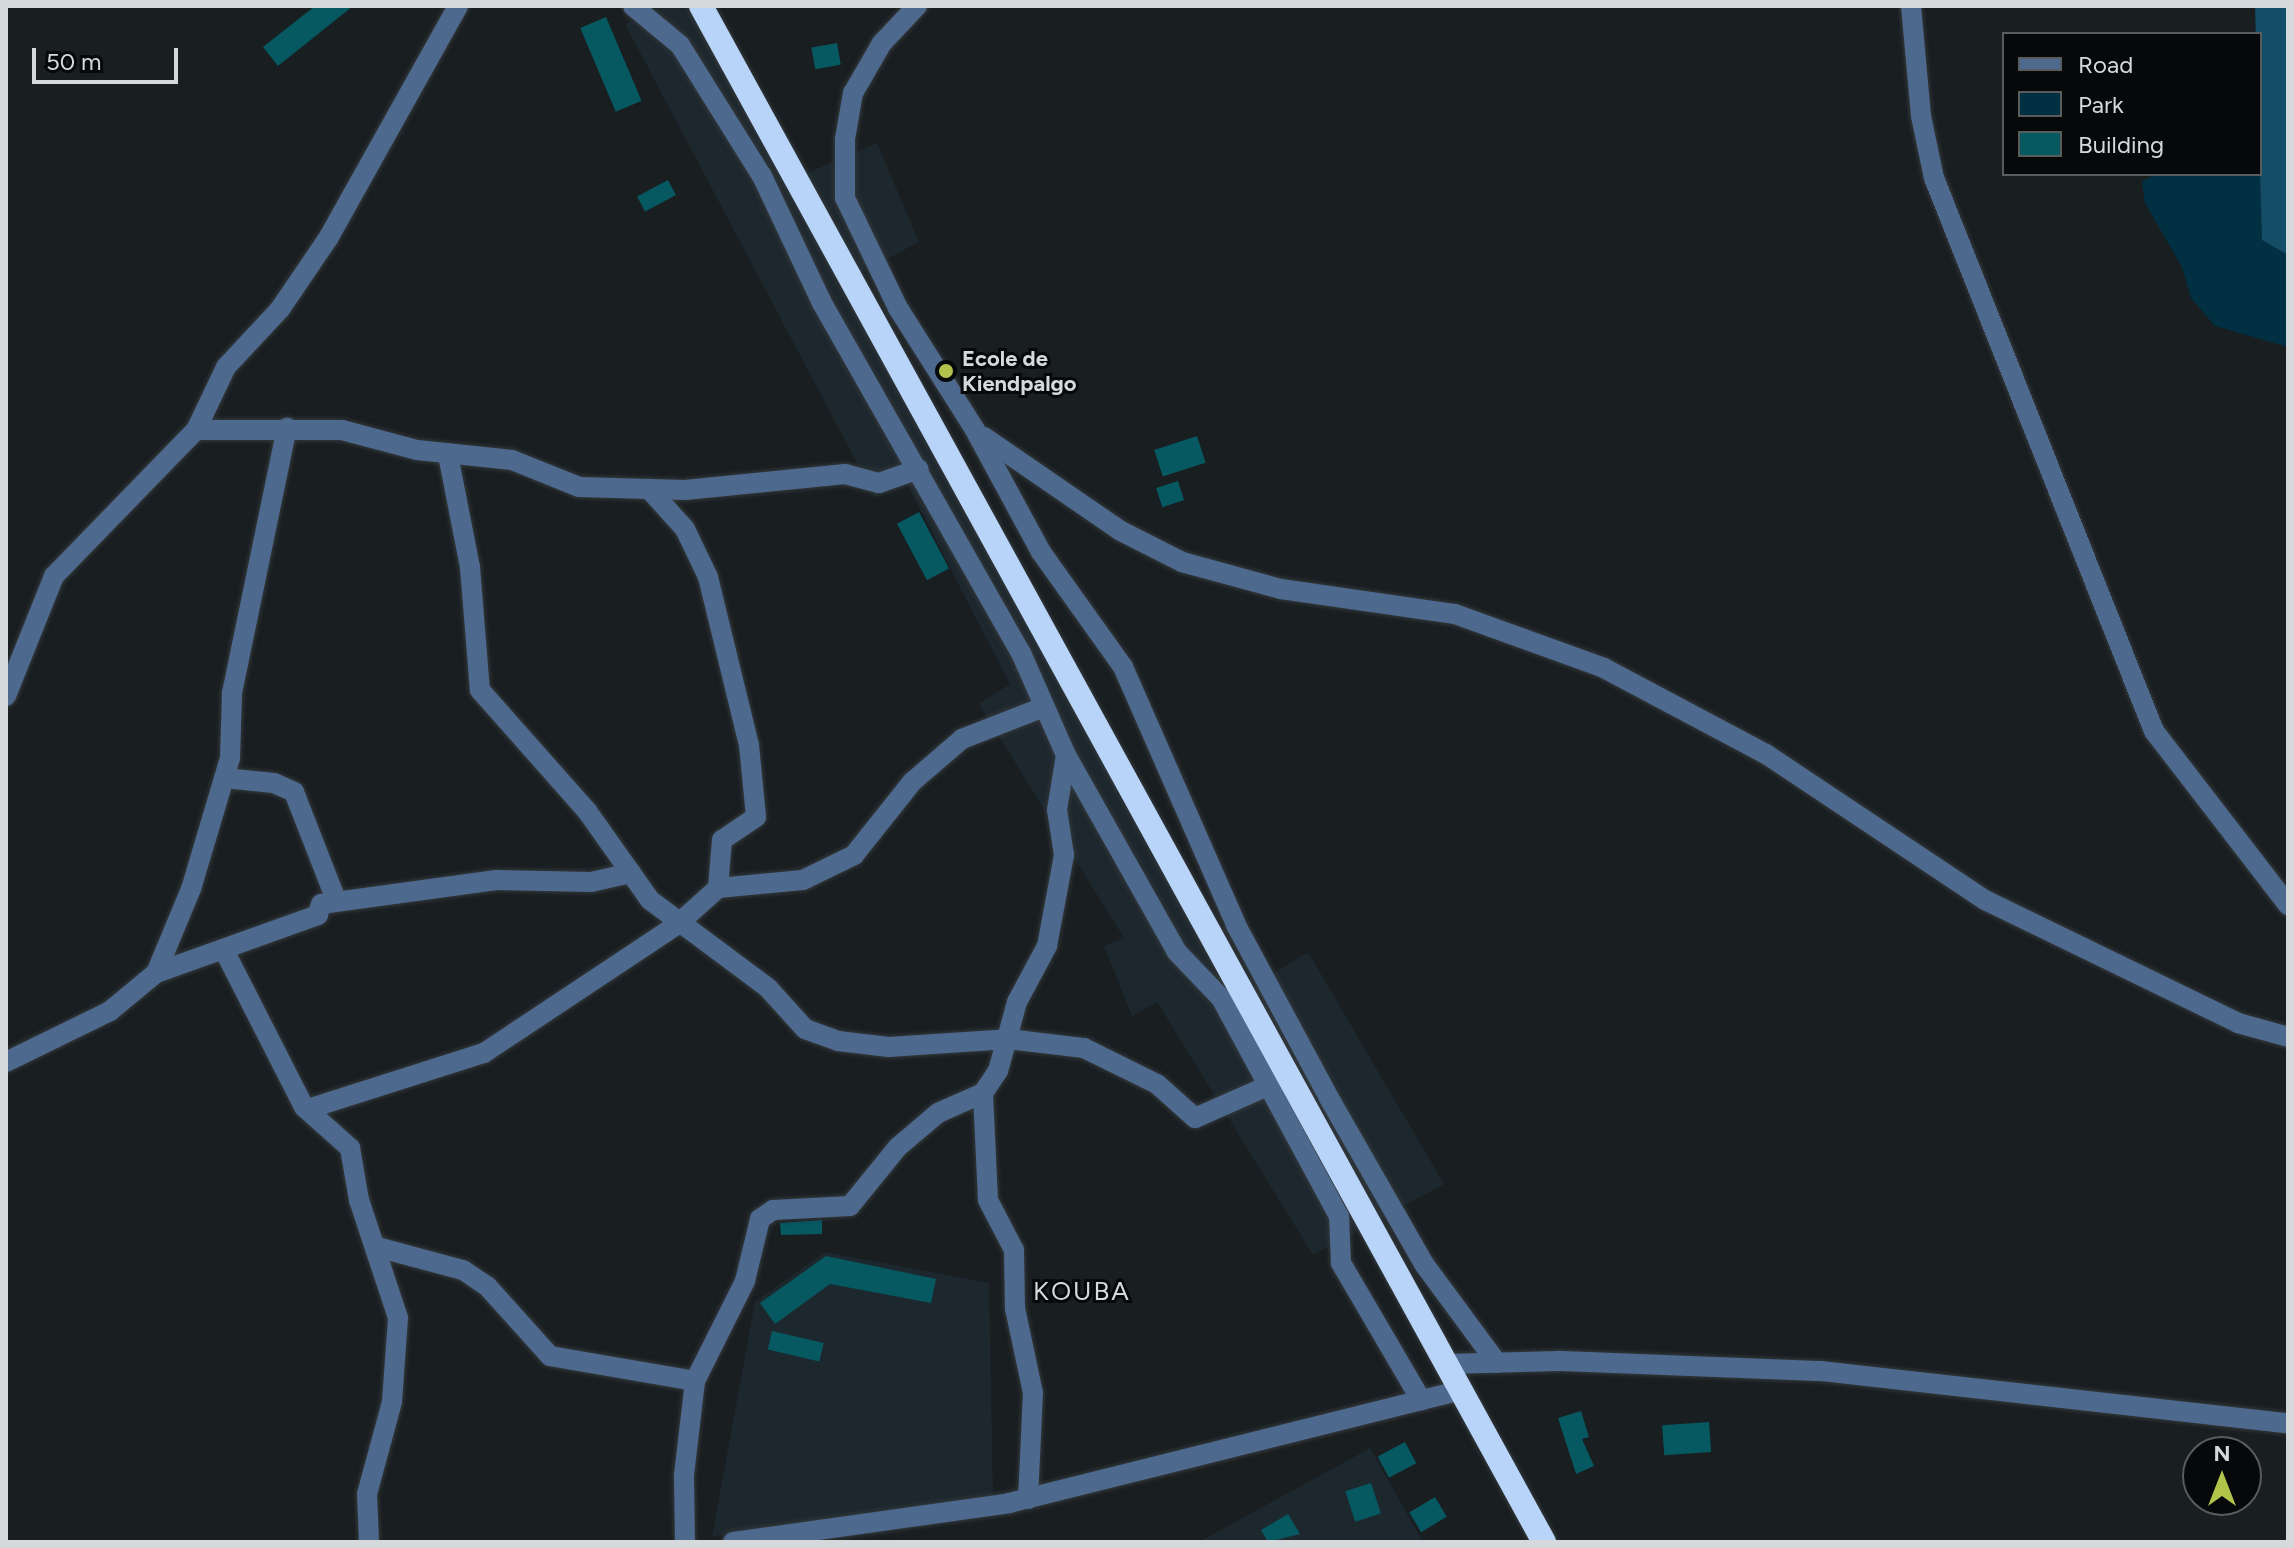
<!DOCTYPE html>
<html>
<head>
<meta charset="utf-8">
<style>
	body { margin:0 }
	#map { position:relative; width:2294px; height:1548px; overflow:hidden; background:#191e21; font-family:Figtree,sans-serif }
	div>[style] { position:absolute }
	.built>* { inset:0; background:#1d282e }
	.green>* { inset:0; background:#013043 }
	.forest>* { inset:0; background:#144e66 }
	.building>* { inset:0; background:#065861; transform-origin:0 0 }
	.roads { filter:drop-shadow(0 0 2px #33383b) drop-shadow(0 0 2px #33383b) }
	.minor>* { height:20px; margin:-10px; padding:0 10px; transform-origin:10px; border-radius:10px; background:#4d698d }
	.highway>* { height:24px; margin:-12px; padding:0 12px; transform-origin:12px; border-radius:12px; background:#b8d4f8 }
	.dots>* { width:22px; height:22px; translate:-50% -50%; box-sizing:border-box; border:4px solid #060809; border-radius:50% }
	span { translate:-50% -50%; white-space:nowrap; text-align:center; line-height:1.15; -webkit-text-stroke:6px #060809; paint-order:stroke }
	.poi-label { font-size:22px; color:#d6d9db; font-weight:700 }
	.left { translate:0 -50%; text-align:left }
	.quarter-label { font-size:26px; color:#d6d9db; letter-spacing:2px }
	.frame { position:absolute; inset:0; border:8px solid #d6d9db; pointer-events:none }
	.legend { position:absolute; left:2002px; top:32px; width:260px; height:144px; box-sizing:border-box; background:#060809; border:2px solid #595c5d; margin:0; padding:10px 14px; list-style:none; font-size:24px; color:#d6d9db }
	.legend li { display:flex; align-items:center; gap:16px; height:40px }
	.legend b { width:40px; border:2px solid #595c5d }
	.north { position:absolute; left:2182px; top:1436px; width:80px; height:80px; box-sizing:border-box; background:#060809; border:2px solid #595c5d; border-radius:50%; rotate:0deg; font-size:22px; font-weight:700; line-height:32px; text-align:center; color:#d6d9db }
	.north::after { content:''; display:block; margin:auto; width:28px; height:36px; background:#b2c34c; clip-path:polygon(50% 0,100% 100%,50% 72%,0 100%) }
	.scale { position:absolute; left:32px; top:48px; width:146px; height:36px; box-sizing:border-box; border:4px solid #d6d9db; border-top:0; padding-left:10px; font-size:24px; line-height:28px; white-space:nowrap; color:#d6d9db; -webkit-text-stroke:6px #060809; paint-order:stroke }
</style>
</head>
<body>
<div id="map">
	<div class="built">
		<div style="clip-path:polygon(658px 6px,701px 6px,796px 178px,877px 143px,919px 242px,851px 278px,1244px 992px,1308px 952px,1444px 1184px,1313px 1255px,1157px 1002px,1132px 1016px,1104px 946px,1124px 938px,979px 704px,1010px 684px,907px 484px,875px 497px,625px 24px)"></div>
		<div style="clip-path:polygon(825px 1252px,989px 1283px,993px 1497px,712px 1537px,755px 1302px)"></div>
		<div style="clip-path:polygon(1370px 1448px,1423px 1542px,1199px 1542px)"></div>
	</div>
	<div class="green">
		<div style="clip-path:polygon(2155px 174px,2260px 174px,2262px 240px,2288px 255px,2288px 347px,2215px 326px,2191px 298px,2182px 267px,2145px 203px,2142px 182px)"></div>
	</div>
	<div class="forest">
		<div style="clip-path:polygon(2255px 6px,2288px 6px,2288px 255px,2262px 240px)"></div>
	</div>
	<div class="building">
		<div style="clip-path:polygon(315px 6px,353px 6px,278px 66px,263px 47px)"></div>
		<div style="left:606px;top:17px;width:91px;height:28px;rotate:67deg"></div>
		<div style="left:837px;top:43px;width:22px;height:26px;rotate:80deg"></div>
		<div style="left:668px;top:180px;width:17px;height:35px;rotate:62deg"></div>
		<div style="left:1197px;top:436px;width:28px;height:45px;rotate:72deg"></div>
		<div style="left:1178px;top:481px;width:20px;height:23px;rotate:72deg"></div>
		<div style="left:919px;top:512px;width:64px;height:25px;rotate:62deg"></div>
		<div style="clip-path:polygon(822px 1220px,822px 1234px,781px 1235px,780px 1223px)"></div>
		<div style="clip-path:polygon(826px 1256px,936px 1279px,931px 1303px,830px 1284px,775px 1324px,760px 1303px)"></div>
		<div style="left:772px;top:1331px;width:53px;height:19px;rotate:13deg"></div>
		<div style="clip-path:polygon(1581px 1411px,1589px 1437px,1582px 1439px,1594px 1466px,1576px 1474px,1558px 1418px)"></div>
		<div style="left:1709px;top:1422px;width:30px;height:47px;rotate:86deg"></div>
		<div style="left:1405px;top:1442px;width:24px;height:31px;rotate:62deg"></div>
		<div style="left:1371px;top:1483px;width:32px;height:27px;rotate:72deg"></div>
		<div style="left:1435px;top:1497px;width:23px;height:30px;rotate:59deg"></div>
		<div style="clip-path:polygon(1288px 1514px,1300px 1534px,1268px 1542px,1261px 1530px)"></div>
	</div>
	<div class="roads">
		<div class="minor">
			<div style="left:633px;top:6px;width:61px;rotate:39.7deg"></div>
			<div style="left:680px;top:45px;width:155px;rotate:58deg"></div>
			<div style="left:762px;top:176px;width:140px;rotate:64.7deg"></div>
			<div style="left:822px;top:303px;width:403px;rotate:60.4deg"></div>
			<div style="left:1021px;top:653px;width:111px;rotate:66.2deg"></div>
			<div style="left:1066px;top:755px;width:226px;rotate:60.6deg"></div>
			<div style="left:1177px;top:952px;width:64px;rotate:46.3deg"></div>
			<div style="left:1221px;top:998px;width:248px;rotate:61.6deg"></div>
			<div style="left:1339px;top:1216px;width:47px;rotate:87.6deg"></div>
			<div style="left:1341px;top:1263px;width:159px;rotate:59.7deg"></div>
			<div style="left:917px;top:6px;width:51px;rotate:133.4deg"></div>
			<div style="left:882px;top:43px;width:58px;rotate:120.1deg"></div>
			<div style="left:853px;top:93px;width:47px;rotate:99.9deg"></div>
			<div style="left:845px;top:139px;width:59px;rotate:90deg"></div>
			<div style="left:845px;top:198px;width:122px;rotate:64.3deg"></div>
			<div style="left:898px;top:308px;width:144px;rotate:57.7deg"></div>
			<div style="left:975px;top:430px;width:139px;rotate:61.6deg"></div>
			<div style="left:1041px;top:552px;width:141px;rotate:54.5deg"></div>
			<div style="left:1123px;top:667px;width:282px;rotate:66.3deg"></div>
			<div style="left:1236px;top:925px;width:196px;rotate:61.7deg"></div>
			<div style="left:1329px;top:1098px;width:191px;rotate:60.2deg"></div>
			<div style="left:1424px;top:1264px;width:123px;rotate:53.6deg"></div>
			<div style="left:1911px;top:6px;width:110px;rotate:84.8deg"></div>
			<div style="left:1921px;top:116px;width:63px;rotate:78.2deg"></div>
			<div style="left:1934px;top:178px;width:595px;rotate:68.31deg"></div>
			<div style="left:2154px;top:731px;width:220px;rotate:52.4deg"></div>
			<div style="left:196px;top:430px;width:70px;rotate:-64.5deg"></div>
			<div style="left:226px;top:367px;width:79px;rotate:-47deg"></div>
			<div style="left:280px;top:309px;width:87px;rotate:-55.8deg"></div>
			<div style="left:329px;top:237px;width:265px;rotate:-60.8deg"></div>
			<div style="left:984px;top:437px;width:166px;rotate:34.5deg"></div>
			<div style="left:1121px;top:531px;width:68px;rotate:26.9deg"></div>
			<div style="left:1182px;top:562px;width:103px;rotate:15.3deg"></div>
			<div style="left:1281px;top:589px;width:176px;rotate:8.2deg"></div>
			<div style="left:1455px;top:614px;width:158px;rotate:19.9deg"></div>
			<div style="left:1604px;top:668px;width:183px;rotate:28deg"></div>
			<div style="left:1766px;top:754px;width:263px;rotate:33.7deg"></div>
			<div style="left:1985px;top:900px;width:281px;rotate:25.9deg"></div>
			<div style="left:2238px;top:1023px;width:52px;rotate:15.6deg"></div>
			<div style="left:448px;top:455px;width:114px;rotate:78.9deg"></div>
			<div style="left:470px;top:567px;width:123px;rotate:85.4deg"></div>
			<div style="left:480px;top:690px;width:162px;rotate:48.5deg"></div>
			<div style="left:587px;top:811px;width:109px;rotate:54.7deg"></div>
			<div style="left:650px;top:900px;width:147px;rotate:36.7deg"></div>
			<div style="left:768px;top:988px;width:55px;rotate:47.9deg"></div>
			<div style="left:805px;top:1029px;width:35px;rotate:20deg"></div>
			<div style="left:838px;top:1041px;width:51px;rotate:6.7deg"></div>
			<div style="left:889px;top:1047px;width:119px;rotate:-3.8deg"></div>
			<div style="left:1008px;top:1039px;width:77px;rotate:6.8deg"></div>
			<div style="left:1084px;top:1048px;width:81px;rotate:26.3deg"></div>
			<div style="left:1157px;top:1084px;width:51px;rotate:41.8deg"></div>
			<div style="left:1195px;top:1118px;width:92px;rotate:-23.8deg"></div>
			<div style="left:649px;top:489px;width:54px;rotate:48deg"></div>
			<div style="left:685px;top:529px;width:53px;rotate:64.4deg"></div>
			<div style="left:708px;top:577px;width:173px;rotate:76.3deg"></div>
			<div style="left:749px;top:745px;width:72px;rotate:84.4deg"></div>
			<div style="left:756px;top:817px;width:41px;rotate:145.9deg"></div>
			<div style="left:722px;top:840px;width:48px;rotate:94.8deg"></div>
			<div style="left:6px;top:696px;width:129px;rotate:-68.2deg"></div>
			<div style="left:54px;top:576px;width:204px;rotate:-45.8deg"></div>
			<div style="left:196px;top:430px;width:146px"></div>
			<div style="left:342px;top:430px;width:78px;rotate:14.9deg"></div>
			<div style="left:417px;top:450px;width:96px;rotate:6deg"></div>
			<div style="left:512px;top:460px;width:72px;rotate:21.9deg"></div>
			<div style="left:579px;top:487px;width:106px;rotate:1.6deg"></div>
			<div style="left:685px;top:490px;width:161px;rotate:-5.7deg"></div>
			<div style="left:845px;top:474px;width:35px;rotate:15deg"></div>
			<div style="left:879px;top:483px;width:42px;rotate:-19.3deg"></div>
			<div style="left:224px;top:778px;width:50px;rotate:5.7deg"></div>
			<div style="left:274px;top:783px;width:22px;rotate:24deg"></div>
			<div style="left:294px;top:792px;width:116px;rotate:68.7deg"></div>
			<div style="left:225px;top:952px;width:174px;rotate:63deg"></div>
			<div style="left:304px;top:1107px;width:62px;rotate:41.7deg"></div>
			<div style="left:350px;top:1148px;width:53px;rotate:80.2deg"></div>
			<div style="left:359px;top:1200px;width:124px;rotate:71.7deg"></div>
			<div style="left:398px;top:1318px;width:84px;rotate:94.1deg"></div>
			<div style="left:392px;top:1402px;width:95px;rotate:105.2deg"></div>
			<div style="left:367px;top:1494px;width:48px;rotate:87.6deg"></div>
			<div style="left:156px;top:973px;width:91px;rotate:-67.4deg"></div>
			<div style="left:191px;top:889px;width:137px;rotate:-73.4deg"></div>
			<div style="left:230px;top:758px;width:65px;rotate:-88.2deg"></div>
			<div style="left:232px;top:693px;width:271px;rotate:-78.3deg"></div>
			<div style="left:6px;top:1062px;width:116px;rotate:-26.1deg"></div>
			<div style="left:110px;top:1011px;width:60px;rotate:-39.6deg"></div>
			<div style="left:156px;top:973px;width:172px;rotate:-19.7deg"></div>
			<div style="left:318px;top:915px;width:11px;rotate:-75deg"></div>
			<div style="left:321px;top:904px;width:177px;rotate:-7.8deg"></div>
			<div style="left:496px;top:880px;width:95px;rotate:1.2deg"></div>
			<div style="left:591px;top:882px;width:41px;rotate:-12.7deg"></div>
			<div style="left:308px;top:1109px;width:185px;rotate:-17.7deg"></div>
			<div style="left:484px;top:1053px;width:233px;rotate:-33.6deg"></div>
			<div style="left:678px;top:924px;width:54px;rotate:-42deg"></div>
			<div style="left:718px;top:888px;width:85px;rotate:-5.4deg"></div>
			<div style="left:803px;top:880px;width:57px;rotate:-26.1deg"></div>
			<div style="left:854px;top:855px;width:93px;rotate:-51.5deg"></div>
			<div style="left:912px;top:782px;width:66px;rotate:-40.7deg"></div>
			<div style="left:962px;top:739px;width:85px;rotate:-21.4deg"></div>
			<div style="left:377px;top:1247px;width:89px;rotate:15deg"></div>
			<div style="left:463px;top:1270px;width:29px;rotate:34deg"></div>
			<div style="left:487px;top:1286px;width:94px;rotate:48deg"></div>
			<div style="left:550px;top:1356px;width:147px;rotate:9.8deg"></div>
			<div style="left:1446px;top:1364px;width:113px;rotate:-1.5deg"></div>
			<div style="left:1559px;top:1361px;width:262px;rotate:2.2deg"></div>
			<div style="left:1821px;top:1371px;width:470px;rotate:6.4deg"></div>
			<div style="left:1028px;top:1499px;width:106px;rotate:-87.3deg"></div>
			<div style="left:1033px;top:1393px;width:87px;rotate:-102deg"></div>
			<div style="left:1015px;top:1308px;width:58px;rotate:-91deg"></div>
			<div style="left:1014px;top:1250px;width:56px;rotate:-117.5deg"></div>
			<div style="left:988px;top:1200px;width:107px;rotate:-92.7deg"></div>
			<div style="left:983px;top:1093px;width:27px;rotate:-56deg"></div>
			<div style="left:998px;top:1071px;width:72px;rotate:-74.6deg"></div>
			<div style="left:1017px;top:1002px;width:64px;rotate:-61.8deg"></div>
			<div style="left:1047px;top:946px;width:93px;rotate:-79.4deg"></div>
			<div style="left:1064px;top:855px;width:46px;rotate:-98.8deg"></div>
			<div style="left:1057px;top:810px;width:56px;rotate:-80.7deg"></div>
			<div style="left:685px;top:1542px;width:67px;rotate:-90.9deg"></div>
			<div style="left:684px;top:1475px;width:95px;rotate:-83.3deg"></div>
			<div style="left:695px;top:1381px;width:112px;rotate:-63.4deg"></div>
			<div style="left:745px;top:1281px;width:64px;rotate:-76.4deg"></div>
			<div style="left:760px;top:1219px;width:16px;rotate:-35deg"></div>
			<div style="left:773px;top:1210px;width:77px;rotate:-3deg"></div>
			<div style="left:850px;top:1206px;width:76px;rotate:-50.9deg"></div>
			<div style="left:898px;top:1147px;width:52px;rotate:-40.4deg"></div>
			<div style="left:938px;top:1113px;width:49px;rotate:-24deg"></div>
			<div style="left:733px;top:1542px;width:279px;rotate:-8deg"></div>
			<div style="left:1009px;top:1503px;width:466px;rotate:-14deg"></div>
		</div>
		<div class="highway">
			<div style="left:701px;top:6px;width:1752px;rotate:61.24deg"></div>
		</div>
	</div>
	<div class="dots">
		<div style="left:946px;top:371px;background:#b2c34c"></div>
	</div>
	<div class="poi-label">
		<span class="left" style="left:962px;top:371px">Ecole de<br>Kiendpalgo</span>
	</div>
	<div class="quarter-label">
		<span style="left:1082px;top:1292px">KOUBA</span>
	</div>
	<div class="frame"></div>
	<ul class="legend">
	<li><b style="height:10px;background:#4d698d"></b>Road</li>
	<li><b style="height:22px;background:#013043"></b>Park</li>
	<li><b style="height:22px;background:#065861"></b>Building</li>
	</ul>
	<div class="north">N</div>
	<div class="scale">50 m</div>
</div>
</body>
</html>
